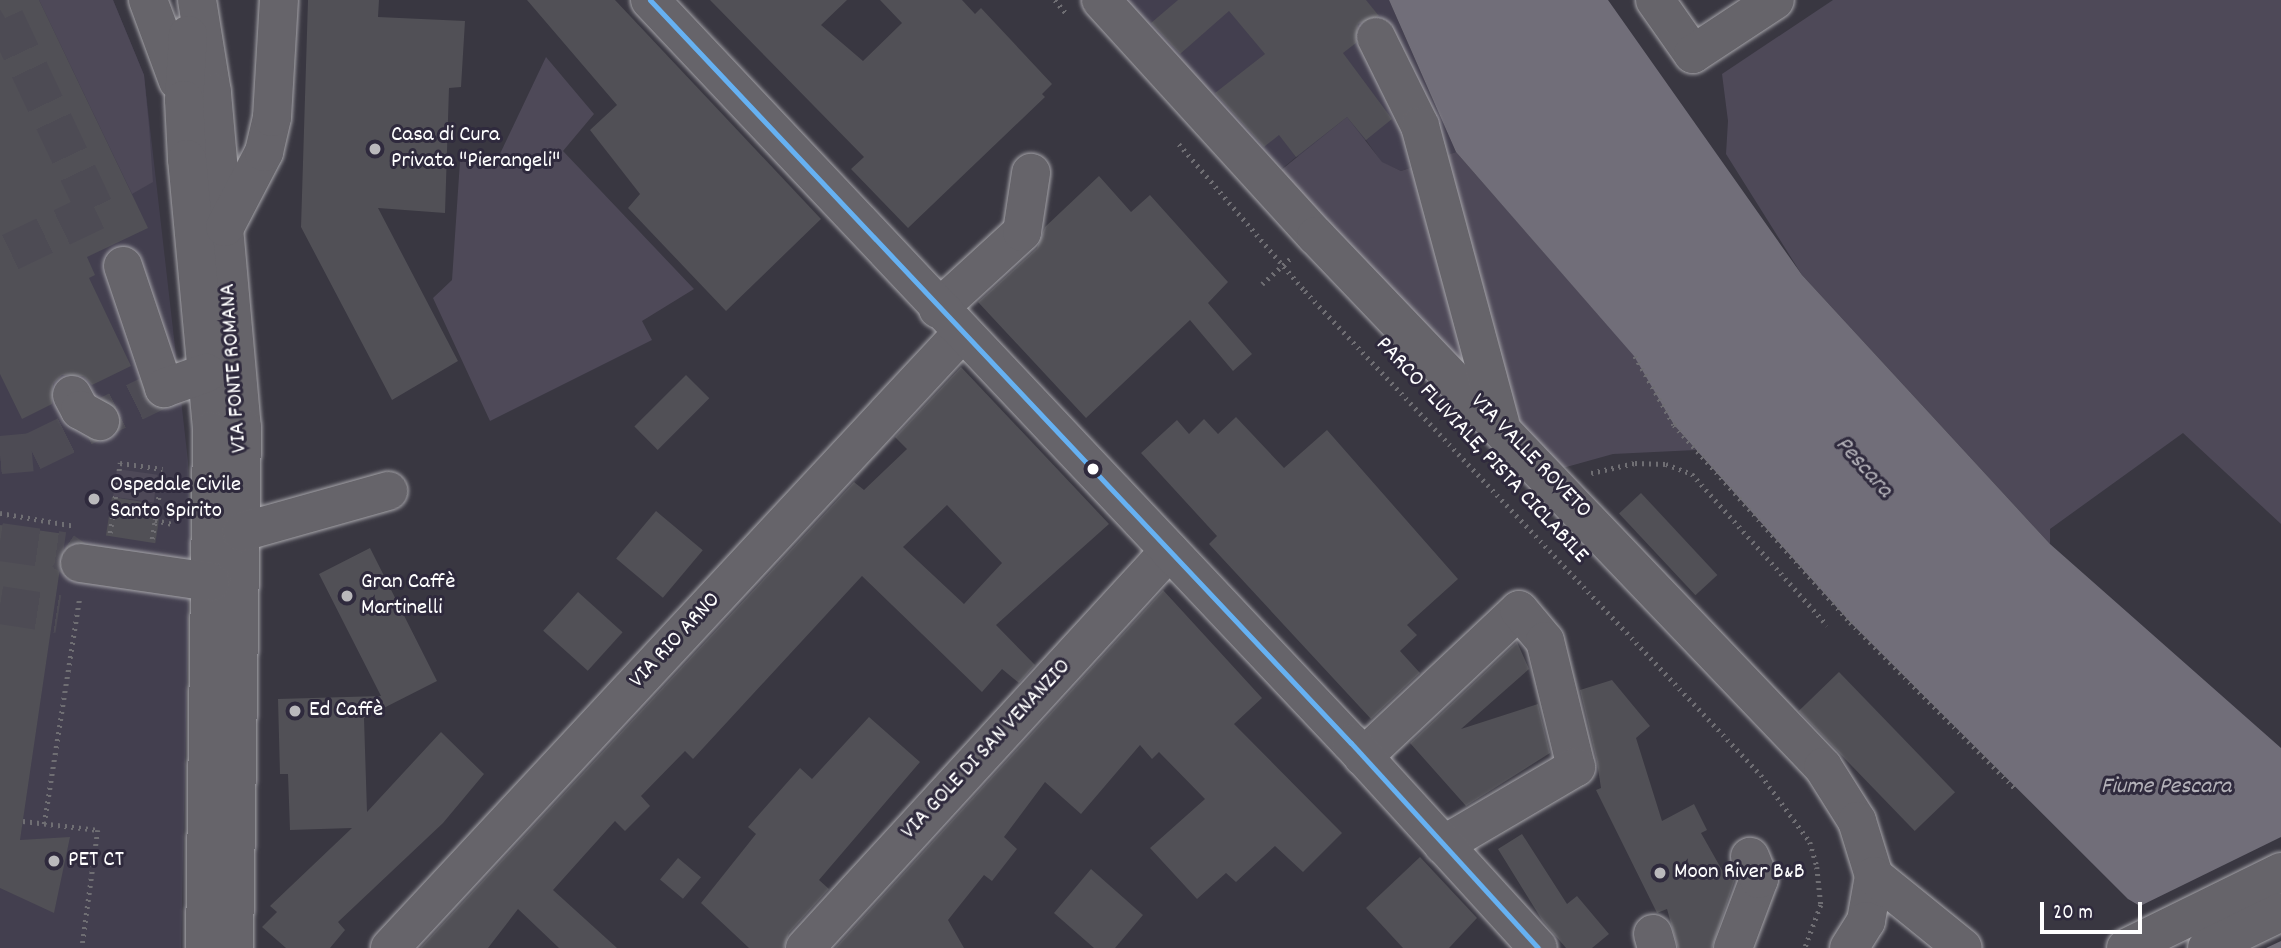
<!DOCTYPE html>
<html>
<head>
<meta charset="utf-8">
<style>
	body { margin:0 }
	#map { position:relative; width:2281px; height:948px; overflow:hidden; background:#393741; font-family:Dekko,sans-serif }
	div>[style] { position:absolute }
	.built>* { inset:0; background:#433f4f }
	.green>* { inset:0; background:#4e4958; transform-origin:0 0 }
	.water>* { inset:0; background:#716e79 }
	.pier>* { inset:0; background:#393741 }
	.building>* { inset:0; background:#515056; transform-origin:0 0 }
	.minor-tunnel>* { height:38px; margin-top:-19px; transform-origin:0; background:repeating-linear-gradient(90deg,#4d4b54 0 38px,transparent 0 57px) }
	.path>* { height:4.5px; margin-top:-2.25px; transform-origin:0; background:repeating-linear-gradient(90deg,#6f6e73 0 2px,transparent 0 7px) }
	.roads { filter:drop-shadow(0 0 2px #a6a5aa) drop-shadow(0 0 2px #a6a5aa) }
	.minor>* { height:38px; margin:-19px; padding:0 19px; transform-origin:19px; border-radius:19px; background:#66646a }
	.major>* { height:38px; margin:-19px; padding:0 19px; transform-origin:19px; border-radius:19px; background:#66646a }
	.bus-1>* { height:5px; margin:-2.5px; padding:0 2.5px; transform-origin:2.5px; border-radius:2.5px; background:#66b1f2 }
	.dots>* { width:19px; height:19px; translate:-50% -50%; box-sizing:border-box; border:4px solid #2f2a3d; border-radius:50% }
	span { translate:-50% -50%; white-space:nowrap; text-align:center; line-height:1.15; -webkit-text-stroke:6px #2f2a3d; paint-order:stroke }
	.poi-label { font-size:23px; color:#fff }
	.left { translate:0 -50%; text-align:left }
	.street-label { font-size:23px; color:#fff }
	.water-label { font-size:24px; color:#b4b2b9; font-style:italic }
	.scale { position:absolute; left:2040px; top:902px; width:102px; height:32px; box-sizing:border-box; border:4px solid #fff; border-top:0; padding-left:9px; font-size:21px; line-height:24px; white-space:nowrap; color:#fff; -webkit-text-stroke:5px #2f2a3d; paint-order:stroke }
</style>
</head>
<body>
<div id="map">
	<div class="built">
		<div style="clip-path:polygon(0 0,113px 0,144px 75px,188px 461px,190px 533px,181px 948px,0 948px)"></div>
		<div style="clip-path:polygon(1114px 0,1389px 0,1456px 152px,1401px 171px,1382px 163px,1366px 140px,1296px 157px,1270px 179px)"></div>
	</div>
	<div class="green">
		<div style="clip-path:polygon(39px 0,113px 0,144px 75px,149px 126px,153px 182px,132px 194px)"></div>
		<div style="clip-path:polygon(1833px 0,2281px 0,2281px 524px,2183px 433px,2050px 529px,2050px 544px,1802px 275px,1726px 154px,1728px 121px,1722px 74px)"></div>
		<div style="clip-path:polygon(546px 57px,594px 114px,563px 151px,694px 289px,642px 321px,652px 340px,490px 421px,433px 298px,452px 280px,460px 161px,498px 158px)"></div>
		<div style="clip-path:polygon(1347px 117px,1382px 162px,1401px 171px,1456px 152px,1635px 356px,1674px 425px,1696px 450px,1613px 454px,1552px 471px,1270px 179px)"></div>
		<div style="left:117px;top:469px;width:41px;height:28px;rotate:8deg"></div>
	</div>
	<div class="water">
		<div style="clip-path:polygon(1389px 0,1608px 0,1802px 275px,2050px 544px,2281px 748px,2281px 948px,2212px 948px,2128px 899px,1850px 622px,1674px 425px,1634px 356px,1456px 152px)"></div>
	</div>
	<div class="pier">
		<div style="clip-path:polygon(2281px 837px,2281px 941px,2266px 948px,2205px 948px,2136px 908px)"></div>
	</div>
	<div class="building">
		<div style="clip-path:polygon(0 0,39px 0,148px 228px,87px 257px,95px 275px,89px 278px,131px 366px,92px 385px,83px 376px,62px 375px,53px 384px,52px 404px,22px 419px,0 374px)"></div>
		<div style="clip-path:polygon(308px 0,379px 0,378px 17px,465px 21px,461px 87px,449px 88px,445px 213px,378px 208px,458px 361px,392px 400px,301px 227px)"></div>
		<div style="clip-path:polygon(527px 0,615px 0,821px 219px,726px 311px,628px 208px,640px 194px,590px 130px,617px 105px)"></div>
		<div style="clip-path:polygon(710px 0,847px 0,821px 25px,863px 61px,902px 23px,880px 0,962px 0,975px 14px,981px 8px,1052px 84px,1042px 94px,1045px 97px,908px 228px,851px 169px,864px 157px)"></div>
		<div style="clip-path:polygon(1178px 0,1366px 0,1379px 16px,1358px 24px,1356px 43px,1343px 53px,1392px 119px,1366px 140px,1347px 117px,1296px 157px,1279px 135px,1264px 147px,1215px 93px,1265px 54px,1229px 11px,1180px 54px,1151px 23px)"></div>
		<div style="clip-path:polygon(1099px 176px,1131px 212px,1150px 195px,1228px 282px,1208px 303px,1252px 354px,1233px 371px,1190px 320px,1086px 418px,978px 302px,1037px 248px,1045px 227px)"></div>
		<div style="clip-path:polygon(evenodd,961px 367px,1109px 524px,996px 625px,1035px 665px,1019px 683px,1002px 669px,982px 692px,862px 576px,693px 759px,685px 751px,641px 796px,650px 806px,625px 831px,615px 821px,553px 890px,617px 948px,559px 948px,518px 909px,488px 948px,420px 948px,854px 482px,864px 490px,907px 449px,895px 437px,961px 367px,947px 505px,1002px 563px,964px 604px,903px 547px,947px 505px)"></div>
		<div style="left:686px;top:375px;width:33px;height:73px;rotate:45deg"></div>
		<div style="clip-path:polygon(1236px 417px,1284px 468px,1327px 430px,1458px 579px,1407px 625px,1417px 635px,1400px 651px,1420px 673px,1371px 719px,1209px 544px,1217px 536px,1141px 453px,1177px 420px,1189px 434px,1204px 419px,1218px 434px)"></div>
		<div style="left:1641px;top:493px;width:112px;height:30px;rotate:47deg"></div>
		<div style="left:112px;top:497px;width:50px;height:39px;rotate:9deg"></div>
		<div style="left:656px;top:511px;width:61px;height:62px;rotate:40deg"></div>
		<div style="clip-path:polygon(0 525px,65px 534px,20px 840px,70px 837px,54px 913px,0 888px)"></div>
		<div style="clip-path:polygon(370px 548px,437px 681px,364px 718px,367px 812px,441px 732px,484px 774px,443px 823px,338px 922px,345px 930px,330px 948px,286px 948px,262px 927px,277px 912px,270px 906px,352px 828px,290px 830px,288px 774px,280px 774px,278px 699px,381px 696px,319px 574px)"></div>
		<div style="clip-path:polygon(1163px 590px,1262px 698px,1234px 724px,1342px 833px,1303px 872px,1275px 846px,1236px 882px,1226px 873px,1197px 899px,1150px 848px,1205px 799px,1159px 752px,1152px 759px,1140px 745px,1081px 814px,1045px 782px,1004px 837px,1017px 849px,992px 881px,984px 875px,948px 920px,964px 948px,835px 948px)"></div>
		<div style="left:578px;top:592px;width:60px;height:52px;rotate:42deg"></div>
		<div style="clip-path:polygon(1517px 642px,1529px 669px,1461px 729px,1538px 704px,1550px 753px,1466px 806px,1410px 743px)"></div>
		<div style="left:1839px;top:672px;width:167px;height:56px;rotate:46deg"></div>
		<div style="clip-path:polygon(1612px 680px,1650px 726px,1636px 738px,1662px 821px,1694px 804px,1707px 830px,1701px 833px,1722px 870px,1735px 879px,1712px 948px,1678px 948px,1667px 909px,1657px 913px,1596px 790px,1601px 788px,1597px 762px,1580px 690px)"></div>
		<div style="clip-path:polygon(869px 717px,920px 762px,819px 880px,829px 889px,789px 933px,784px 948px,749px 948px,701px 903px,756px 834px,748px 827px,800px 768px,812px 779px)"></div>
		<div style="clip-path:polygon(1522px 834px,1567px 904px,1577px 896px,1609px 934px,1592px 948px,1566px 948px,1542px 920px,1498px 849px)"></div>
		<div style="clip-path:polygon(1420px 857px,1477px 918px,1449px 948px,1403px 948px,1366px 908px)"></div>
		<div style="left:678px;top:858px;width:30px;height:28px;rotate:40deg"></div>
		<div style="clip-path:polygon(1091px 869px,1143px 915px,1115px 948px,1094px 948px,1054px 913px)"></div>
	</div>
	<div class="minor-tunnel">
		<div style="left:0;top:21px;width:6px;rotate:-31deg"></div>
		<div style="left:5px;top:18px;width:213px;rotate:64.8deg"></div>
		<div style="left:96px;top:211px;width:106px;rotate:154.4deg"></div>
		<div style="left:0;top:455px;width:32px;rotate:-5deg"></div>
		<div style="left:32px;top:452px;width:147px;rotate:-25.9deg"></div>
		<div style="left:0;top:542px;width:64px;rotate:8.1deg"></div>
		<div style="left:63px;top:551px;width:21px;rotate:35deg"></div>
		<div style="left:0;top:605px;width:59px;rotate:8.8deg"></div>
	</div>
	<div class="path">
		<div style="left:1055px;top:0;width:17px;rotate:50deg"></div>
		<div style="left:1179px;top:144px;width:194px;rotate:49.4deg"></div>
		<div style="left:1305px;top:291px;width:665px;rotate:46.71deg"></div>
		<div style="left:1761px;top:775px;width:83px;rotate:53.8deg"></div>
		<div style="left:1810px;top:842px;width:26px;rotate:74deg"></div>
		<div style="left:1817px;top:867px;width:38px;rotate:84deg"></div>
		<div style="left:1821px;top:905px;width:46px;rotate:110.4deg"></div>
		<div style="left:1262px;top:284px;width:38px;rotate:-42deg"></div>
		<div style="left:1635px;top:356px;width:79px;rotate:60.5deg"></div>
		<div style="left:1674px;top:425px;width:264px;rotate:48.2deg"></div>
		<div style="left:1850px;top:622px;width:235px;rotate:45.2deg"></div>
		<div style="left:1591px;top:473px;width:45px;rotate:-12.8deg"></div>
		<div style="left:1635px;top:463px;width:31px;rotate:2deg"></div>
		<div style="left:1666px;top:464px;width:28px;rotate:21deg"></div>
		<div style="left:1692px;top:474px;width:203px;rotate:48.2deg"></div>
		<div style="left:0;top:513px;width:76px;rotate:9.8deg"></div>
		<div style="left:155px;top:520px;width:45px;rotate:-81deg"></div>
		<div style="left:110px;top:533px;width:71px;rotate:-81.9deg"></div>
		<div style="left:120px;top:463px;width:43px;rotate:7.9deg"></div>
		<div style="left:152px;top:539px;width:19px;rotate:-81deg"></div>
		<div style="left:155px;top:520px;width:18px;rotate:13deg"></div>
		<div style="left:23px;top:821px;width:76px;rotate:6.8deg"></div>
		<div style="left:98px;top:830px;width:119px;rotate:97.7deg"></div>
		<div style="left:44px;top:824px;width:227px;rotate:-81.1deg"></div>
	</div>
	<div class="roads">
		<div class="minor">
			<div style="left:148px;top:0;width:86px;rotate:69.7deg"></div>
			<div style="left:197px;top:0;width:94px;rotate:80.8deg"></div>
			<div style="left:212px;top:93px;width:335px;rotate:84.9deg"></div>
			<div style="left:242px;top:427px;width:521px;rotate:90.88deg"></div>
			<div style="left:1101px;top:0;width:319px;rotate:47.7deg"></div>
			<div style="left:1316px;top:236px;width:734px;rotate:46.32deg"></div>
			<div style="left:1823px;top:767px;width:64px;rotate:57.8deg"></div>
			<div style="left:1857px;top:821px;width:58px;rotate:72.8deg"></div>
			<div style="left:1874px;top:876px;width:46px;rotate:100.1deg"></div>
			<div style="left:1866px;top:921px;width:32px;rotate:122deg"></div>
			<div style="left:1655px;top:0;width:66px;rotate:54.9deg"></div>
			<div style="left:1693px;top:54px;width:98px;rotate:-33.4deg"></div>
			<div style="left:188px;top:35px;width:65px;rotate:93.5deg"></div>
			<div style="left:184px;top:100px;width:59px;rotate:87.1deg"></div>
			<div style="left:187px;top:159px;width:273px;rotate:84.7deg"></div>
			<div style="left:212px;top:431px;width:517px;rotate:90.78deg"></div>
			<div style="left:1376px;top:37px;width:99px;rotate:63.7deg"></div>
			<div style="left:1420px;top:126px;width:307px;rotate:74.9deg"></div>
			<div style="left:225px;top:227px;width:85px;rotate:-62.5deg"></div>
			<div style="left:264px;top:152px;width:36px;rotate:-77deg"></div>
			<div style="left:272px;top:117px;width:117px;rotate:-86.6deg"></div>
			<div style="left:123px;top:266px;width:129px;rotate:71.4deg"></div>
			<div style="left:164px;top:388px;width:45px;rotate:-19.7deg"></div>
			<div style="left:938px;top:309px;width:114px;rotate:-42.5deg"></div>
			<div style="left:1022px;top:232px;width:60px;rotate:-81.3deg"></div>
			<div style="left:72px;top:395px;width:17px;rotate:62deg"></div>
			<div style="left:80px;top:410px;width:23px;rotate:29deg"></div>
			<div style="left:242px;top:532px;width:152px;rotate:-15.7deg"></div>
			<div style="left:80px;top:563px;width:132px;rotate:8.3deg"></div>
			<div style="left:1363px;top:757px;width:214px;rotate:-43.3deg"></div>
			<div style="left:1519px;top:610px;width:40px;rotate:50deg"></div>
			<div style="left:1545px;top:641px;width:130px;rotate:76.2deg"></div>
			<div style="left:1576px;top:767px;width:154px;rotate:149.6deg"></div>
			<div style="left:1874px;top:876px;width:114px;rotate:39deg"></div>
			<div style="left:1653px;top:934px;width:15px;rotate:74deg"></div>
			<div style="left:390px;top:948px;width:838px;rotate:-47.08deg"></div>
			<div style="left:805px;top:948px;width:539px;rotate:-47.48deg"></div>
			<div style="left:1733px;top:948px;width:74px;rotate:-69.4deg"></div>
			<div style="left:1759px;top:879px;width:24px;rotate:-112deg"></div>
		</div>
		<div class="major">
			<div style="left:650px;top:0;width:1021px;rotate:46.67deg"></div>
			<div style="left:1351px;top:743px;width:277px;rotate:47.6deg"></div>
			<div style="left:2126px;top:948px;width:173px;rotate:-26.1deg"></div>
			<div style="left:2207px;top:948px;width:82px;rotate:-25.9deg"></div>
		</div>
	</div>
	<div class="bus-1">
		<div style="left:650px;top:0;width:1021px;rotate:46.67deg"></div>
		<div style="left:1351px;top:743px;width:277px;rotate:47.6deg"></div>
	</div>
	<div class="dots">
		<div style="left:375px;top:149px;background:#bab9bc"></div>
		<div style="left:1093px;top:469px;background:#fff"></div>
		<div style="left:94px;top:499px;background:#bab9bc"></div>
		<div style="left:347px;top:596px;background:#bab9bc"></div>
		<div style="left:295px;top:711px;background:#bab9bc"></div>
		<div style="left:54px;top:861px;background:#bab9bc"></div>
		<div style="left:1660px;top:873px;background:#bab9bc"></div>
	</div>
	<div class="poi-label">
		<span class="left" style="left:391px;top:149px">Casa di Cura<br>Privata "Pierangeli"</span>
		<span class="left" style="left:110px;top:499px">Ospedale Civile<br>Santo Spirito</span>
		<span class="left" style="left:361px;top:596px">Gran Caffè<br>Martinelli</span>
		<span class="left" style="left:309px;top:711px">Ed Caffè</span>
		<span class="left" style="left:68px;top:861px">PET CT</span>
		<span class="left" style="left:1674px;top:873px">Moon River B&amp;B</span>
	</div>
	<div class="street-label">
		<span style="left:235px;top:368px;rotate:-94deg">VIA FONTE ROMANA</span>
		<span style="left:1481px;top:451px;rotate:47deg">PARCO FLUVIALE, PISTA CICLABILE</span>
		<span style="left:1530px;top:457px;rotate:46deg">VIA VALLE ROVETO</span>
		<span style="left:676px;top:641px;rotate:-47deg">VIA RIO ARNO</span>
		<span style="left:987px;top:750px;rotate:-47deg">VIA GOLE DI SAN VENANZIO</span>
	</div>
	<div class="water-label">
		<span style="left:1863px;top:468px;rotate:48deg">Pescara</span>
		<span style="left:2166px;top:788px">Fiume Pescara</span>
	</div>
	<div class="scale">20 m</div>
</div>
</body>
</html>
